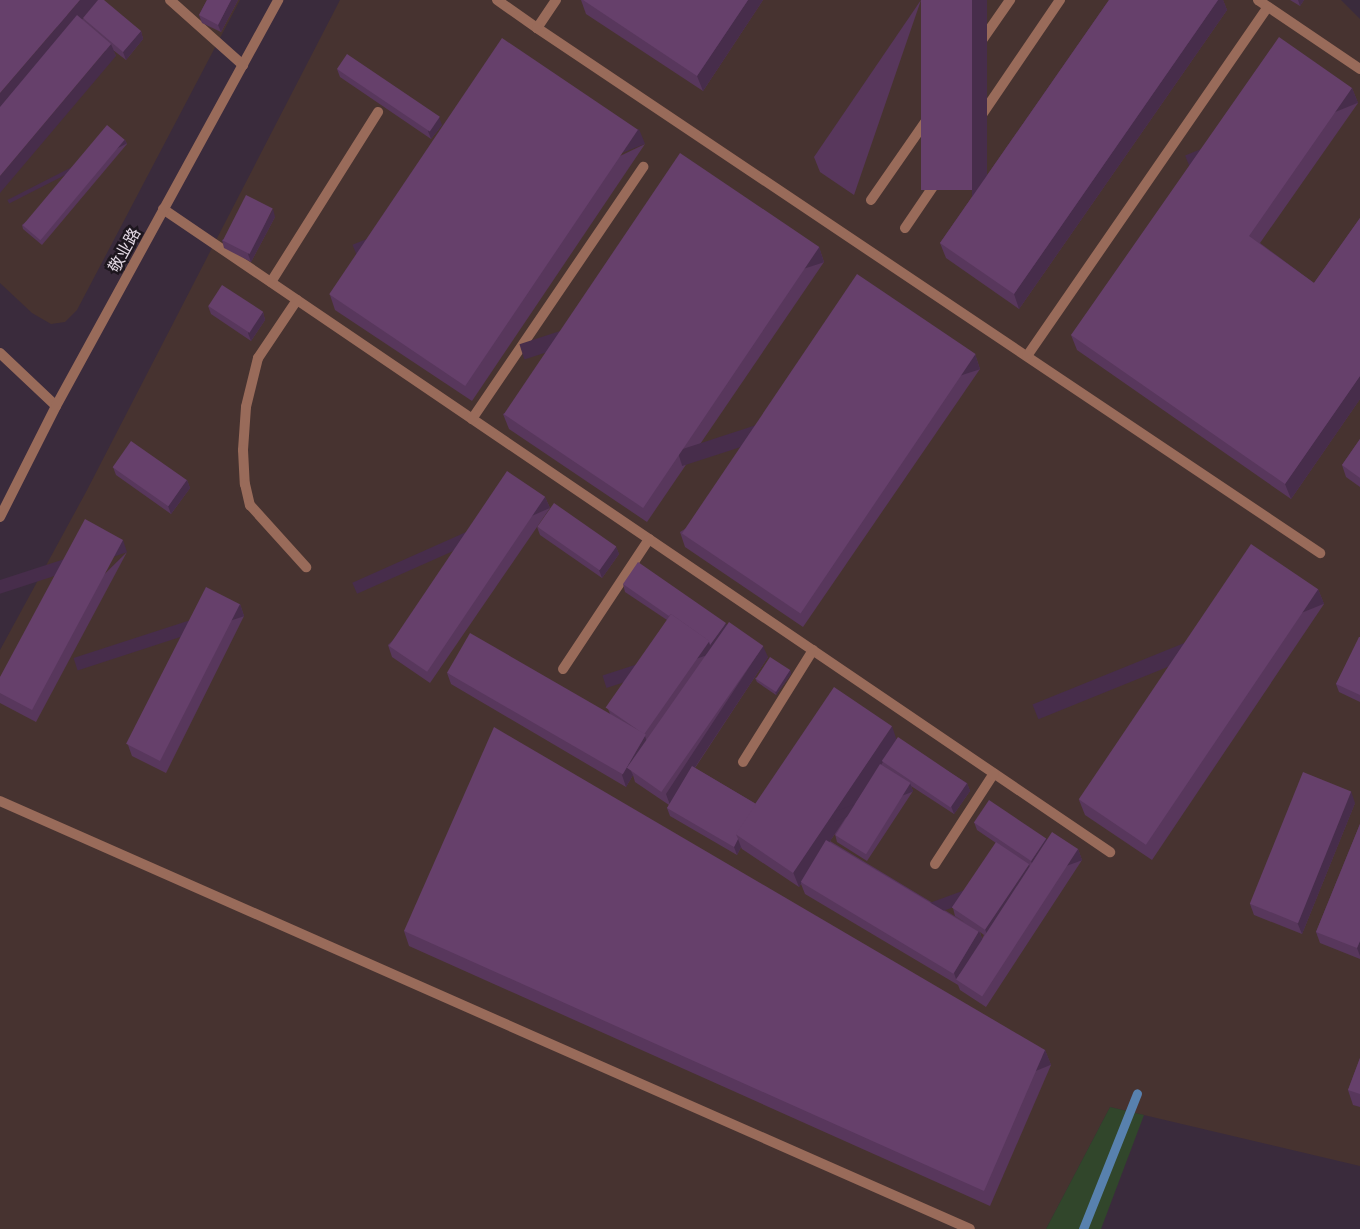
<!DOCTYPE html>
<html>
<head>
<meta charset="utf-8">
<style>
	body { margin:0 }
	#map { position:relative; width:1360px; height:1229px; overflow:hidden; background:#3a2b3c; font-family:"Exo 2","Noto Sans SC",sans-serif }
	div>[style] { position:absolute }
	.industrial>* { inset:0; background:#473330 }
	.green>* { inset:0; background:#31462b }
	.stream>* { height:9px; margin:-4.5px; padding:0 4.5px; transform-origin:4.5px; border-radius:4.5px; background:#5881ae }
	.service>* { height:10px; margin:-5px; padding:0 5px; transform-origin:5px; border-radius:5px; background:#996b5a }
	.tertiary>* { height:10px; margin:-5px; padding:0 5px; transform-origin:5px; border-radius:5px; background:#996b5a }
	.wall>* { inset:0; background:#58375c }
	.shaded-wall>* { inset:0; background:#472d4b; transform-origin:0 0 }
	.building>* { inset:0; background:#66406b; transform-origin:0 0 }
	span { translate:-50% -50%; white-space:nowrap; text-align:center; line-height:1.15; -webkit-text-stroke:5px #1d161e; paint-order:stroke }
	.street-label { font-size:16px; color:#e2d8e3 }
</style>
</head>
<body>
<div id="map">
	<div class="industrial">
		<div style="clip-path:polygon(0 0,240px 0,77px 310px,65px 322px,51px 324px,32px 313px,0 283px)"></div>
		<div style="clip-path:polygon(340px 0,1341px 0,1360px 19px,1360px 1166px,1110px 1107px,1046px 1229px,0 1229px,0 650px,86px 492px)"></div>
	</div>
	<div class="green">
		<div style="clip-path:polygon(1110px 1107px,1144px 1115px,1101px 1229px,1046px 1229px)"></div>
	</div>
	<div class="stream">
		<div style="left:1083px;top:1229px;width:146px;rotate:-68.3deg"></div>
	</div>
	<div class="service">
		<div style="left:170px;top:0;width:98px;rotate:41.7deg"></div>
		<div style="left:497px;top:0;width:49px;rotate:35deg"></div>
		<div style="left:556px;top:0;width:34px;rotate:124deg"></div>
		<div style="left:537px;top:28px;width:943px;rotate:33.84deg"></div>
		<div style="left:1258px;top:0;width:123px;rotate:34.1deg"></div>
		<div style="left:871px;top:200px;width:244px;rotate:-55.2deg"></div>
		<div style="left:163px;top:209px;width:1145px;rotate:34.18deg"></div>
		<div style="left:905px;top:228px;width:276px;rotate:-55.8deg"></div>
		<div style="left:271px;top:282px;width:201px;rotate:-57.8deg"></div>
		<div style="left:297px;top:300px;width:70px;rotate:123.9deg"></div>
		<div style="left:258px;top:358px;width:50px;rotate:103.8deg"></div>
		<div style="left:246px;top:407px;width:43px;rotate:94deg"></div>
		<div style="left:243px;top:450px;width:34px;rotate:87deg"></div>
		<div style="left:245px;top:484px;width:22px;rotate:77deg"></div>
		<div style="left:250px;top:505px;width:84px;rotate:47.9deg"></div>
		<div style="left:1027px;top:356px;width:424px;rotate:-55.4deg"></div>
		<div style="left:472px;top:419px;width:305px;rotate:-55.8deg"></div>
		<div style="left:563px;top:669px;width:156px;rotate:-56.5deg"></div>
		<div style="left:743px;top:762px;width:132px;rotate:-58deg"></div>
		<div style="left:0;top:801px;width:1060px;rotate:23.81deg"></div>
		<div style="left:935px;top:864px;width:108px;rotate:-57deg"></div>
	</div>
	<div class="tertiary">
		<div style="left:0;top:353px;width:77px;rotate:43.4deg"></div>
		<div style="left:0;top:517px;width:124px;rotate:-63.2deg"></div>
		<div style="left:56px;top:406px;width:463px;rotate:-61.3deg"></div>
	</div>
	<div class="wall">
		<div style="clip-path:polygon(0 0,141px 31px,143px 39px,126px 60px,113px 50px,116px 56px)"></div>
		<div style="clip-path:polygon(207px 0,238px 0,221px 32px,202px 23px,199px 15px)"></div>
		<div style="clip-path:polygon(581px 0,763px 0,703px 91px,586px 14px)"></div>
		<div style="clip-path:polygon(921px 0,854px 195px,820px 172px,814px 157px)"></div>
		<div style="clip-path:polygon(1109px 0,1223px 0,1227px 10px,1019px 309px,946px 258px,940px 243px)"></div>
		<div style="clip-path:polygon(1290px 0,1304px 0,1300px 6px)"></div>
		<div style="clip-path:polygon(337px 69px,442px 125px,431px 139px,340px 77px)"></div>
		<div style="clip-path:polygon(1352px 88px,1358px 103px,1260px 243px,1314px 283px,1360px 218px,1360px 399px,1291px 499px,1077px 350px,1071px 335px)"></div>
		<div style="clip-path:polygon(125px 140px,127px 144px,42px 245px,23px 229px,22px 225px)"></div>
		<div style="clip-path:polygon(645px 144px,472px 401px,335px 310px,330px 295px)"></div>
		<div style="clip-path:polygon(275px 217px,251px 262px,224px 248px,222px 240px)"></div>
		<div style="clip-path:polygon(819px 247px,824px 262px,647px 522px,509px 429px,503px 414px)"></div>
		<div style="clip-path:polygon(208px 306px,263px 312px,265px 320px,251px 341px,211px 314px)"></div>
		<div style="clip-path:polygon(975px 354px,980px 369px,803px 627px,685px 547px,680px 532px)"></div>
		<div style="clip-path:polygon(1360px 439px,1360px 487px,1346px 477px,1342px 465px)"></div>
		<div style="clip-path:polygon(113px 467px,187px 480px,190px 488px,171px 514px,116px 475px)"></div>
		<div style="clip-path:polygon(545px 497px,550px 508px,430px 683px,392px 657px,388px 645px)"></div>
		<div style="clip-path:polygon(537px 527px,616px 547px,619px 554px,602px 578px,540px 535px)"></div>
		<div style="clip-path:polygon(127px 552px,36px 722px,0 703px,0 677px)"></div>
		<div style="clip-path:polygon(evenodd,623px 584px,727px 626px,768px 657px,695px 768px,756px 804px,896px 739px,967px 783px,970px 791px,954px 814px,911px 786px,913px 791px,867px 861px,837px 842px,835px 834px,830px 841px,966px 923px,955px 916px,953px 908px,996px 843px,977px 830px,974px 822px,1047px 840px,1078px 849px,1082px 860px,986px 1007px,960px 990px,958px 985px,805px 894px,801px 884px,799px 887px,742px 849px,741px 847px,737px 855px,670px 816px,667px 808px,669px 805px,635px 782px,633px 775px,626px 787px,451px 684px,447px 673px,611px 716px,608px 709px,667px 620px,625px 592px,623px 584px,980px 932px,984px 935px,982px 939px,980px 932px)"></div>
		<div style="clip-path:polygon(1318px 589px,1324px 604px,1152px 860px,1085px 815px,1079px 800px)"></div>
		<div style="clip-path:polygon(240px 604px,244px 616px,166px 773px,132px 756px,128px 745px)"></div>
		<div style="clip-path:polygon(1360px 637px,1360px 702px,1339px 692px,1336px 684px)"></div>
		<div style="clip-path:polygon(790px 670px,791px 674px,776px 695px,757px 682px,755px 678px)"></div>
		<div style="clip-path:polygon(1355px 803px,1302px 934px,1254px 915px,1250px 904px)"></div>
		<div style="clip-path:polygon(1360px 824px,1360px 959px,1320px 943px,1316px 932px)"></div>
		<div style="clip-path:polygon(404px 931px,1045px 1050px,1051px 1065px,990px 1206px,409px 946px)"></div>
		<div style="clip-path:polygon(1360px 1058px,1360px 1107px,1353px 1105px,1348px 1090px)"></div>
	</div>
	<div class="shaded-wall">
		<div style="clip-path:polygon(80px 0,99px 0,0 114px,0 93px)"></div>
		<div style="clip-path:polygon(231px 0,238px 0,221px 32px,218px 25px)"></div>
		<div style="clip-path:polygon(748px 0,763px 0,703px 91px,697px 76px)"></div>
		<div style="left:972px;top:0;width:15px;height:218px"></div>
		<div style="clip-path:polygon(1218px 0,1223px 0,1227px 10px,1019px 309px,1014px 294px)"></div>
		<div style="clip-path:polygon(1298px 0,1304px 0,1300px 6px)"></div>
		<div style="clip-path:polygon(141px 31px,143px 39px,126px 60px,123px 52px)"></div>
		<div style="clip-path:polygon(111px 44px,116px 56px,0 193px,0 176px)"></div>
		<div style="left:1352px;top:88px;width:16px;height:180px;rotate:68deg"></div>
		<div style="clip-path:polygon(439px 117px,442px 125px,431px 139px,428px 131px)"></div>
		<div style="left:639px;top:129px;width:16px;height:309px;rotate:68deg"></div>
		<div style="left:125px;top:140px;width:4px;height:132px;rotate:63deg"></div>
		<div style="clip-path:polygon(273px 209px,275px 217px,251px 262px,248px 254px)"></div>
		<div style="left:819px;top:247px;width:16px;height:315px;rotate:72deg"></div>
		<div style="clip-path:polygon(263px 312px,265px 320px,251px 341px,248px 333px)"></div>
		<div style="left:975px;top:354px;width:16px;height:313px;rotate:72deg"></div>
		<div style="clip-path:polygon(1360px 376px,1360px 399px,1291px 499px,1285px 484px)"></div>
		<div style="clip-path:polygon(187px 480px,190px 488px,171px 514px,168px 506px)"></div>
		<div style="left:545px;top:497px;width:12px;height:211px;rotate:66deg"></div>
		<div style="left:123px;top:540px;width:13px;height:193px;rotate:72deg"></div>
		<div style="clip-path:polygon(616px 547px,619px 554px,602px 578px,599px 570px)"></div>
		<div style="left:1318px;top:589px;width:16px;height:308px;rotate:68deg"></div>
		<div style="left:240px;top:604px;width:13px;height:175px;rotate:72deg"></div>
		<div style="clip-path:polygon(726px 623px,729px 631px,713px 653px,710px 645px)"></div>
		<div style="left:709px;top:641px;width:13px;height:112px;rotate:72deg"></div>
		<div style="clip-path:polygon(763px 646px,768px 657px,670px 805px,666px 794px)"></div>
		<div style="clip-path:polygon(790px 670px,791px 674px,776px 695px,775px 691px)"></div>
		<div style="clip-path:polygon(892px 726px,897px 741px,802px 883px,801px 882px,801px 884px,799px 887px,793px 872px)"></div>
		<div style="clip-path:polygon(645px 736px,649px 748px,631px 771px,633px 775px,626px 787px,622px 775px)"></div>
		<div style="left:910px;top:783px;width:9px;height:84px;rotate:69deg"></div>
		<div style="clip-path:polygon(967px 783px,970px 791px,954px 814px,951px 806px)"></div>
		<div style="clip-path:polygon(1351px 791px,1355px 803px,1302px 934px,1297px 922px)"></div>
		<div style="clip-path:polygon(1046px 838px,1049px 846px,1034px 869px,1031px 861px)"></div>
		<div style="clip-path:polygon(738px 839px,741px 847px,737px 855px,734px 847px)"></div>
		<div style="left:1078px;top:849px;width:12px;height:175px;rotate:70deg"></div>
		<div style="clip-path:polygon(1029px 864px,1031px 872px,988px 937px,985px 929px)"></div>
		<div style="clip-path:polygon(979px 931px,984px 943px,956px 979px,958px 985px,954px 973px)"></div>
		<div style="clip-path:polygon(1360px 941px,1360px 956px,1357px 948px)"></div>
		<div style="left:1045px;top:1050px;width:16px;height:154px;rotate:68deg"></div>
	</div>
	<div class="building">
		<div style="clip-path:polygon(0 0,80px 0,0 93px)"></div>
		<div style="clip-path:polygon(98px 0,104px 0,141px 31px,123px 52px,83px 18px)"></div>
		<div style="clip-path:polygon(207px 0,231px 0,218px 25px,199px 15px)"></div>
		<div style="clip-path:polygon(583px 0,748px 0,697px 76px)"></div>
		<div style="left:921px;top:0;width:51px;height:190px"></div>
		<div style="clip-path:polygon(1109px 0,1218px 0,1014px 294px,940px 243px)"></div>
		<div style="clip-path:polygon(77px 15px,111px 44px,0 176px,0 107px)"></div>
		<div style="clip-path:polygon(1279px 37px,1352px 88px,1249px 236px,1314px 283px,1360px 218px,1360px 376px,1285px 484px,1071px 335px)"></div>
		<div style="left:502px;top:38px;width:164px;height:309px;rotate:34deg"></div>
		<div style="left:347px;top:54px;width:112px;height:18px;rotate:34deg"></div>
		<div style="left:107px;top:125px;width:23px;height:131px;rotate:40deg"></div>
		<div style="left:680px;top:153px;width:168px;height:315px;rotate:34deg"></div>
		<div style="left:246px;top:195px;width:30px;height:51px;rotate:27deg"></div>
		<div style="left:857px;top:274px;width:143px;height:313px;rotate:34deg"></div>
		<div style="left:222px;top:285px;width:49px;height:25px;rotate:33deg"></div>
		<div style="clip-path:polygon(1360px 439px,1360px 478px,1342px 465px)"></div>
		<div style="left:131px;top:441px;width:68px;height:32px;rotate:35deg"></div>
		<div style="left:507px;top:471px;width:46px;height:211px;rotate:34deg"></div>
		<div style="left:554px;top:503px;width:76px;height:29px;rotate:35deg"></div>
		<div style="clip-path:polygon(85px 519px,123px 540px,32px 710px,0 693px,0 677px)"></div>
		<div style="left:1251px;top:544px;width:81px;height:308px;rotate:34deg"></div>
		<div style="clip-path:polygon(638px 562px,726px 623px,710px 645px,709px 641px,671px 614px,669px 616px,623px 584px)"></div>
		<div style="left:206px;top:587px;width:38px;height:176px;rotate:27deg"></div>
		<div style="left:671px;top:614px;width:47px;height:114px;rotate:35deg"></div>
		<div style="left:729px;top:622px;width:42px;height:178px;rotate:35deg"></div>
		<div style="left:470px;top:633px;width:203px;height:46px;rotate:30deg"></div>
		<div style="clip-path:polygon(1359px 637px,1360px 637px,1360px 695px,1336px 684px)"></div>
		<div style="left:770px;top:657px;width:24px;height:26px;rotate:33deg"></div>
		<div style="left:834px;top:687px;width:70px;height:177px;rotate:34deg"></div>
		<div style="clip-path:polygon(494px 727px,1045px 1050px,984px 1191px,404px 931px)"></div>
		<div style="left:898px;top:737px;width:83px;height:29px;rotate:34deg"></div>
		<div style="left:880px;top:764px;width:36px;height:84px;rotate:32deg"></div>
		<div style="clip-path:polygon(692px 766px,756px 804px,736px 834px,738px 839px,734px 847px,667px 808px)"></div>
		<div style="left:1303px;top:772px;width:52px;height:142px;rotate:22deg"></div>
		<div style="left:989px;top:800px;width:69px;height:27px;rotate:34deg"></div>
		<div style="clip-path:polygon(1360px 824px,1360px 941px,1357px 948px,1316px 932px)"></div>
		<div style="left:1052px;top:832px;width:31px;height:176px;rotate:33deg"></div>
		<div style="left:826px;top:840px;width:178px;height:49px;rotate:31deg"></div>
		<div style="left:996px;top:842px;width:40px;height:79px;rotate:34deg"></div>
		<div style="clip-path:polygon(1360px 1058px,1360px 1094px,1348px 1090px)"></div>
	</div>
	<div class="street-label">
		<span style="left:124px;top:250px;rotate:-61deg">敬业路</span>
	</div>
</div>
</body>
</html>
